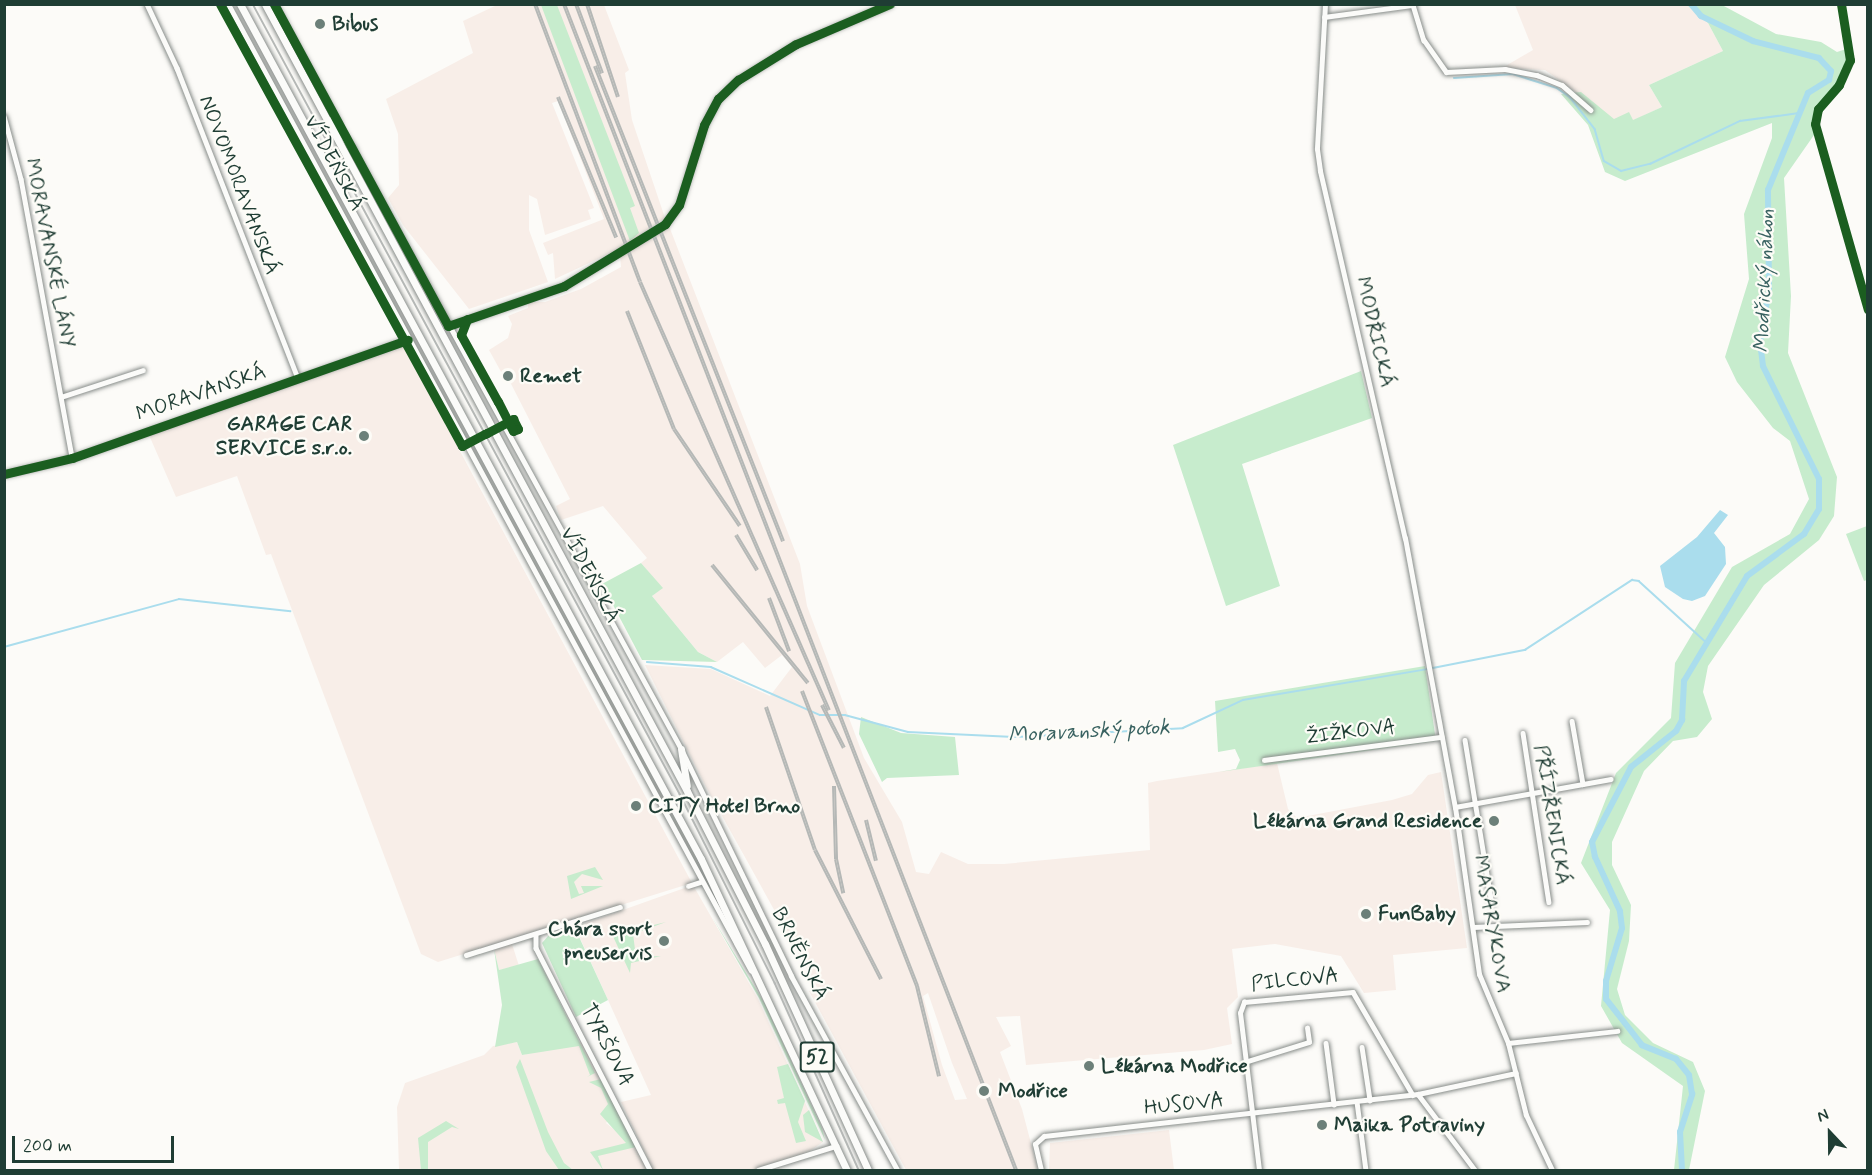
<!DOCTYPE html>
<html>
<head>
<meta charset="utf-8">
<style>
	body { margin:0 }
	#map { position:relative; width:1872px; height:1175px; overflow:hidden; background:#fcfbf8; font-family:Mynerve,sans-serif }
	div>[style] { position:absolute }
	.built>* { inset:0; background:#f8eee8 }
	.green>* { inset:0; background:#c7eccd }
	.water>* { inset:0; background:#aadded }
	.stream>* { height:1.5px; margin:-0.75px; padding:0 0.75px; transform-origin:0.75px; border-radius:0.75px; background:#aadded }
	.canal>* { height:6px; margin:-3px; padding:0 3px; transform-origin:3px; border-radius:3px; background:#aadded }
	.roads { filter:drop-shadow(0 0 2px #888d8a) drop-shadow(0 0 2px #888d8a) }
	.minor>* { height:4.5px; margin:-2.25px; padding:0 2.25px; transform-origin:2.25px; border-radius:2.25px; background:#fbfbf9 }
	.tertiary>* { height:5px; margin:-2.5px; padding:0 2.5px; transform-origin:2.5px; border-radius:2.5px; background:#fbfbf9 }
	.trunk>* { height:7px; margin:-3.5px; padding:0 3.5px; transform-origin:3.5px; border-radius:3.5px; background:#fbfbf9 }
	.tram>* { height:1.5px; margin:-0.75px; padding:0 0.75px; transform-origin:0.75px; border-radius:0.75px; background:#b5b8b6 }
	.rail>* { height:4px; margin-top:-2px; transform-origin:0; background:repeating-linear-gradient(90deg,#fdfcf7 0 4.5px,#b5b8b6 0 9px); box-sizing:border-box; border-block:2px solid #b5b8b6 }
	.cycleway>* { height:9px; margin:-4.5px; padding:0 4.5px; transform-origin:4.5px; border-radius:4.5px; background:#1b5e20 }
	.dots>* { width:16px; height:16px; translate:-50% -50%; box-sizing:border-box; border:3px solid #fdfcf7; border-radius:50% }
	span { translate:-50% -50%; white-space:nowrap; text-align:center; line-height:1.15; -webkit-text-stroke:4.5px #fdfcf7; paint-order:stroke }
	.shield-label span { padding:2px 4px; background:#fdfcf7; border:2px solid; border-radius:4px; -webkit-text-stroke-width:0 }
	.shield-label { font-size:20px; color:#1f3d34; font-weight:700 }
	.poi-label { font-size:21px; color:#1f3d34; font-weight:700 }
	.left { translate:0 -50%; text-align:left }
	.right { translate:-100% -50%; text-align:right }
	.street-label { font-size:21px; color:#1f3d34 }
	.water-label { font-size:22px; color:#396261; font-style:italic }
	.frame { position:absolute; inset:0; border:6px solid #1f3d34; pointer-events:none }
	.north { position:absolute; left:1800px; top:1103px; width:60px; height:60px; -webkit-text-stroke:4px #fdfcf7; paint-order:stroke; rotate:338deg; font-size:16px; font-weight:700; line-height:24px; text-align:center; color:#1f3d34 }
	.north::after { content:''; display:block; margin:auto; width:21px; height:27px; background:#1f3d34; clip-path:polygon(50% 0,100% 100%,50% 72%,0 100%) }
	.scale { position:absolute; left:12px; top:1136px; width:162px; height:27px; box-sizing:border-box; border:3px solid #1f3d34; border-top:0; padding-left:8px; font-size:18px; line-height:21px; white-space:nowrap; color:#1f3d34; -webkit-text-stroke:4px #fdfcf7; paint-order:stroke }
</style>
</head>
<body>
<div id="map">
	<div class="built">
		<div style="clip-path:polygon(497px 5px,604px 5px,629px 70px,625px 73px,632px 120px,665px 218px,619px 249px,555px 279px,553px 253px,548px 255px,543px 243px,604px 219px,558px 101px,552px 103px,594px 208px,588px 210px,591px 219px,545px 235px,537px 199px,529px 195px,529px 230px,548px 282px,469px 309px,403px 225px,388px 198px,399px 185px,398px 134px,386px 99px,473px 53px,463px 21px)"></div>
		<div style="clip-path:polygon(1515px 5px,1687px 5px,1708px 23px,1723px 51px,1649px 85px,1662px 107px,1632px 121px,1613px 119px,1545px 70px,1502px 68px,1533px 50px)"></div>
		<div style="clip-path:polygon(evenodd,669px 226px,800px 564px,807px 606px,864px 758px,902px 822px,916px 872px,929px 874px,941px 852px,968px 864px,1004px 864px,1150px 850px,1148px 783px,1157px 781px,1277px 763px,1288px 809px,1297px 818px,1392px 800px,1412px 794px,1428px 775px,1441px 772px,1467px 948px,1393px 955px,1396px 990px,1364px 993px,1341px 956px,1275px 944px,1232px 949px,1238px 997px,1227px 1008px,1232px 1044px,1204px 1050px,1026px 1065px,1020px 1016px,996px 1017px,1011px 1046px,1000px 1052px,1022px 1109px,1038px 1170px,906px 1170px,809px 991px,818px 989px,706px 787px,645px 665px,711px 669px,770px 696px,792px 667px,782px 655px,765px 668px,743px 642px,717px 662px,698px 652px,652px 596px,662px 588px,641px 563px,647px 558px,603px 506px,561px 520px,556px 506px,570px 499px,508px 378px,505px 379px,489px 350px,508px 338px,512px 324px,508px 316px,528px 308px,528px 302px,545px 302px,581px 289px,621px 267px,620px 255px,669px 226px,928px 993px,952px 1063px,967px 1099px,955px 1100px,942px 1065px,923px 996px,928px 993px)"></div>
		<div style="clip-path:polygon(404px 347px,692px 883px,438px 962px,421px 954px,271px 554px,266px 555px,237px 476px,176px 497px,149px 435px)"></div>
		<div style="clip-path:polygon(693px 885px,758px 999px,823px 1142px,798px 1159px,750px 1170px,653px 1170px,621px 1102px,651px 1095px,575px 927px)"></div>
		<div style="clip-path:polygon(512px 944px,519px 966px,499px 970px,494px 949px)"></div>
		<div style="clip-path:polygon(517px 1042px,522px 1055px,581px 1042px,589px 1051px,615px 1113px,606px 1123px,636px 1147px,647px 1170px,399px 1170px,397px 1107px,405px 1083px,484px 1055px,493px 1046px)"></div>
		<div style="clip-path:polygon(1169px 1130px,1174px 1170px,1049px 1170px,1050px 1143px)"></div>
	</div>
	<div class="green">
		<div style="clip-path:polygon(541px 5px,557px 5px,635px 206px,630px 208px,639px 233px,630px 241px)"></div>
		<div style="clip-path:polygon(1687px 5px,1722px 5px,1776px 34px,1821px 42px,1837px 52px,1849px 48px,1849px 55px,1840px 80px,1818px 107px,1814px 135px,1784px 178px,1791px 296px,1788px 353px,1837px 477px,1834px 516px,1819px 540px,1764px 585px,1708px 666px,1703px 692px,1712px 719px,1697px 737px,1673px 741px,1644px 771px,1612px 842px,1612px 865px,1631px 905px,1629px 941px,1617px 989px,1625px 1015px,1653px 1043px,1693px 1062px,1705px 1091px,1689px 1170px,1674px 1170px,1683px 1086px,1622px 1043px,1601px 1006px,1610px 910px,1581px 863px,1616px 773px,1671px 718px,1675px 663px,1732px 567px,1790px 534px,1809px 499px,1790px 441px,1773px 428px,1737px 382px,1725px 357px,1749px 279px,1744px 214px,1772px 138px,1772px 123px,1625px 181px,1605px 172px,1588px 125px,1561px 94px,1581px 92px,1614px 119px,1629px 112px,1633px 120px,1662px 107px,1649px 85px,1723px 51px,1708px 23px)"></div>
		<div style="clip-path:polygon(1361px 371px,1372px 418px,1242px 464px,1280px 586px,1226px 606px,1173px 445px)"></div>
		<div style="clip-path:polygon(1867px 526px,1867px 580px,1864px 581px,1846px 534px)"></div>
		<div style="clip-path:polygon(641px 563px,663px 588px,652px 596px,698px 652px,717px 662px,642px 660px,602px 584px)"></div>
		<div style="clip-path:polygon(1425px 666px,1436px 741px,1219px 772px,1236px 769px,1240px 760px,1235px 749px,1218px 752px,1215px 701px)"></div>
		<div style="clip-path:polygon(861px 717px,901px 733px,955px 737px,959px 775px,887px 778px,882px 782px,859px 734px)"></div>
		<div style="clip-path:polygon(595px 867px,603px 880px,582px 874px,574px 882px,579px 894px,584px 893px,581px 886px,603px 886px,571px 899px,567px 876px)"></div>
		<div style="clip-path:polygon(712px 917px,765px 1004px,822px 1128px,825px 1140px,759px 998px)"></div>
		<div style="clip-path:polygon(666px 922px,633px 934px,636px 957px,661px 956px,631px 963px,630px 973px,610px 930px,621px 933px)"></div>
		<div style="clip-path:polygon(586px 923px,575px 928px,608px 1000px,576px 1017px,542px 943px,549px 935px)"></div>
		<div style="clip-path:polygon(494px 949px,499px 970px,538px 959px,595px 1073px,587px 1077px,590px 1075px,579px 1046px,522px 1055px,517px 1042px,495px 1047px,502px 1005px)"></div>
		<div style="clip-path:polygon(520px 1059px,548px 1132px,564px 1163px,573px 1170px,559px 1170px,546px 1151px,516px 1067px)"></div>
		<div style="clip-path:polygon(788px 1064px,805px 1101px,798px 1122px,806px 1141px,796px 1143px,785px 1103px,778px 1104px,777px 1100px,784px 1098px,777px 1067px)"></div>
		<div style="clip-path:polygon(601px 1079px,636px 1147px,598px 1156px,603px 1170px,590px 1152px,626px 1143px,600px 1114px,608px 1104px,601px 1088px,589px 1082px)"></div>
		<div style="clip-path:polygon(809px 1110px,823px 1142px,805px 1132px,803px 1115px)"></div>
		<div style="clip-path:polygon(446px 1121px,459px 1129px,452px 1127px,428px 1142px,428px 1169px,437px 1170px,421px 1170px,418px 1138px)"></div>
	</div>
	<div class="water">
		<div style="clip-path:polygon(1720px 510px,1728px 515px,1714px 533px,1725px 547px,1726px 564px,1705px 596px,1692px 601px,1683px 599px,1665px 587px,1660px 566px,1697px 537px)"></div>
	</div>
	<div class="stream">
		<div style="left:1454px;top:78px;width:59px;rotate:-3.9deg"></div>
		<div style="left:1513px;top:74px;width:46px;rotate:17.7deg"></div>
		<div style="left:1557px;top:88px;width:16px;rotate:35deg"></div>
		<div style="left:1570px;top:97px;width:41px;rotate:52deg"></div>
		<div style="left:1595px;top:129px;width:33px;rotate:74deg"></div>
		<div style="left:1604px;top:161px;width:20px;rotate:30deg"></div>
		<div style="left:1621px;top:171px;width:30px;rotate:-14deg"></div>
		<div style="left:1650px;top:164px;width:100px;rotate:-25.5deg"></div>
		<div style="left:1740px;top:121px;width:61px;rotate:-7.6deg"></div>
		<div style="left:4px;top:647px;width:181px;rotate:-15.3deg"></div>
		<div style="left:179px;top:599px;width:112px;rotate:6.2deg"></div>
		<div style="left:647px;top:662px;width:64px;rotate:4.5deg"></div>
		<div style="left:711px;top:667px;width:119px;rotate:23.8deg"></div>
		<div style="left:820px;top:715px;width:25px"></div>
		<div style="left:845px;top:715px;width:65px;rotate:15.1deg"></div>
		<div style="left:908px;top:732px;width:106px;rotate:2.7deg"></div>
		<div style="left:1014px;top:737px;width:169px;rotate:-3deg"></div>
		<div style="left:1183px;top:728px;width:66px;rotate:-25deg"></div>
		<div style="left:1243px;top:700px;width:188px;rotate:-9.5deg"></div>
		<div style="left:1433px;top:668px;width:94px;rotate:-11.1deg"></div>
		<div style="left:1525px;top:650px;width:128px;rotate:-33.2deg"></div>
		<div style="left:1632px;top:580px;width:7px;rotate:8deg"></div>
		<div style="left:1639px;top:581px;width:89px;rotate:42.3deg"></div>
	</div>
	<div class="canal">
		<div style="left:1682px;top:1170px;width:38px;rotate:-93deg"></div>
		<div style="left:1680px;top:1132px;width:40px;rotate:-72deg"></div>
		<div style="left:1692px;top:1094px;width:19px;rotate:-99deg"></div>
		<div style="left:1689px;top:1075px;width:21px;rotate:-129deg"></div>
		<div style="left:1676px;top:1059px;width:37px;rotate:-158deg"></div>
		<div style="left:1642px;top:1045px;width:58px;rotate:-128deg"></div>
		<div style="left:1606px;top:999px;width:18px;rotate:-90deg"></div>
		<div style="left:1606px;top:981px;width:55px;rotate:-73.2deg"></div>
		<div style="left:1622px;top:928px;width:17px;rotate:-97deg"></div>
		<div style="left:1620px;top:911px;width:60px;rotate:-114.8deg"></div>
		<div style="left:1595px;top:857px;width:15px;rotate:-101deg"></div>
		<div style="left:1592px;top:842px;width:85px;rotate:-62.5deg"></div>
		<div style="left:1631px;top:767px;width:58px;rotate:-38.7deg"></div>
		<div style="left:1676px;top:731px;width:13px;rotate:-61deg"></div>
		<div style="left:1682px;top:720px;width:39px;rotate:-87deg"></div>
		<div style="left:1684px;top:681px;width:122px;rotate:-59deg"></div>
		<div style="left:1747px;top:576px;width:71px;rotate:-36.4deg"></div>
		<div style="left:1804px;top:534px;width:29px;rotate:-59deg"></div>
		<div style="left:1819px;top:509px;width:30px;rotate:-90deg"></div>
		<div style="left:1819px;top:479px;width:126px;rotate:-116.4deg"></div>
		<div style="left:1763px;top:366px;width:24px;rotate:-97deg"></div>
		<div style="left:1760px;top:342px;width:53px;rotate:-80.2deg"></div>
		<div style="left:1769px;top:290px;width:100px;rotate:-90.6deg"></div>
		<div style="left:1768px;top:190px;width:105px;rotate:-67.6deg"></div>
		<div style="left:1808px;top:93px;width:25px;rotate:-32deg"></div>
		<div style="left:1829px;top:80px;width:9px;rotate:-77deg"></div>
		<div style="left:1831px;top:71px;width:18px;rotate:-133deg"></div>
		<div style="left:1819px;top:58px;width:68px;rotate:-165.6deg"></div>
		<div style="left:1753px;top:41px;width:58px;rotate:-154.3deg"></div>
		<div style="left:1701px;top:16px;width:16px;rotate:-130deg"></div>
	</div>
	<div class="roads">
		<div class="minor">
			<div style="left:147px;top:4px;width:71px;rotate:64.9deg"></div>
			<div style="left:177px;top:68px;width:333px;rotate:68.7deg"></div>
			<div style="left:1324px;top:17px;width:90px;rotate:-7.7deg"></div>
			<div style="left:1413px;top:5px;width:37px;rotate:73deg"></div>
			<div style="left:1424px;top:40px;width:39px;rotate:55deg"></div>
			<div style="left:1446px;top:72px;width:59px;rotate:-2.9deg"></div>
			<div style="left:1505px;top:69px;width:33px;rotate:11deg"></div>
			<div style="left:1537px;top:75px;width:27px;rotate:22deg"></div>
			<div style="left:1562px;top:85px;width:38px;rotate:41deg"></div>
			<div style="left:4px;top:116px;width:65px;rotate:74.9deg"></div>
			<div style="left:21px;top:179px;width:284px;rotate:79.6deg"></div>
			<div style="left:61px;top:397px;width:86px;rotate:-18.2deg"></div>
			<div style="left:1572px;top:721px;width:64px;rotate:80.1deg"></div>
			<div style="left:1523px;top:733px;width:171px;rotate:81.3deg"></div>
			<div style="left:1465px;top:740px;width:166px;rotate:80.7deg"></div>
			<div style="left:1264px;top:760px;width:179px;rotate:-7.4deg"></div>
			<div style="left:1455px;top:807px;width:158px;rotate:-10.2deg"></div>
			<div style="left:688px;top:886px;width:13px;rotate:-18deg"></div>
			<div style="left:1473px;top:927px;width:114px;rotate:-2.5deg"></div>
			<div style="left:536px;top:934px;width:14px;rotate:90deg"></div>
			<div style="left:536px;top:948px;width:250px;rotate:62.8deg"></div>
			<div style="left:466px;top:955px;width:161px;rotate:-17.3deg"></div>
			<div style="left:1326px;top:1043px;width:62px;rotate:82.5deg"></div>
			<div style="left:1508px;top:1043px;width:110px;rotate:-6.3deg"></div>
			<div style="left:1362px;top:1047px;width:54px;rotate:81.4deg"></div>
			<div style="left:1245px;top:1062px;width:67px;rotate:-17.4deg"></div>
			<div style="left:1309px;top:1042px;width:14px;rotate:-98deg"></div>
			<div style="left:1418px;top:1094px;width:95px;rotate:53.1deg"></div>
			<div style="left:1357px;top:1102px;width:69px;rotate:82.5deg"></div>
			<div style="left:758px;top:1170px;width:82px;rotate:-17.1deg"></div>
			<div style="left:1259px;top:1170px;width:158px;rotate:-96.9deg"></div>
			<div style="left:1240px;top:1013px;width:12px;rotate:-70deg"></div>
			<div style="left:1244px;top:1002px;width:109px;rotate:-5.2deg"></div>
			<div style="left:1353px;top:992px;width:119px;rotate:59.8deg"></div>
		</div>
		<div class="tertiary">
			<div style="left:228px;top:4px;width:1099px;rotate:61.59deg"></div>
			<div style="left:274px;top:4px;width:136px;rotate:61.6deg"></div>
			<div style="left:1325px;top:4px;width:145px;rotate:93.2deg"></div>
			<div style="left:1317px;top:149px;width:22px;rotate:82deg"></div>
			<div style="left:1320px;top:171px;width:377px;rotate:77deg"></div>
			<div style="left:1405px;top:538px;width:274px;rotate:79.5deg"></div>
			<div style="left:1455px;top:807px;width:169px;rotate:81.8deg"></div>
			<div style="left:1479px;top:974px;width:75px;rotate:67.2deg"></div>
			<div style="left:1508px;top:1043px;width:74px;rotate:76deg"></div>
			<div style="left:1526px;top:1115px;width:61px;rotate:64.7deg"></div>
			<div style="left:352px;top:148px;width:685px;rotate:61.3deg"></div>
			<div style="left:681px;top:749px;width:252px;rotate:64.1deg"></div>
			<div style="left:791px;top:976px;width:221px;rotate:61.3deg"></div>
			<div style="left:448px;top:326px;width:123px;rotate:-19deg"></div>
			<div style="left:564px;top:286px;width:119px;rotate:-31.5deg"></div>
			<div style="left:665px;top:224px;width:24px;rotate:-54deg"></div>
			<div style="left:679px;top:205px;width:84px;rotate:-72.6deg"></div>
			<div style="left:704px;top:125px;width:30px;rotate:-62deg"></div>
			<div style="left:718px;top:99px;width:28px;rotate:-44deg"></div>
			<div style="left:738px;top:80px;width:68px;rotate:-31.8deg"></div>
			<div style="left:796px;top:44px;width:102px;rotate:-23.1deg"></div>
			<div style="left:4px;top:474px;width:70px;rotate:-13.2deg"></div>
			<div style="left:72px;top:458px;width:356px;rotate:-19.4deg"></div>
			<div style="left:1041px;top:1170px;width:27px;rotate:-103deg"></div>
			<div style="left:1035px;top:1144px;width:12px;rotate:-42deg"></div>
			<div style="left:1044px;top:1136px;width:376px;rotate:-6.4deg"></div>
			<div style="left:1418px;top:1094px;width:100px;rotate:-12.1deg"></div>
		</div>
		<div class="trunk">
			<div style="left:240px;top:4px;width:971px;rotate:61.67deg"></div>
			<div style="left:701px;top:859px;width:344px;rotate:64.9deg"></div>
			<div style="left:265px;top:4px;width:893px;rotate:61.8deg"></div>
			<div style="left:687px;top:791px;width:172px;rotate:63deg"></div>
			<div style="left:765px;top:944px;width:248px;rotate:65.5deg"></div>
			<div style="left:332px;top:119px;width:37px;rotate:56deg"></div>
			<div style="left:681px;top:749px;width:37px;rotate:81deg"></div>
		</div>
	</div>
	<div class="tram">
		<div style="left:253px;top:4px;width:898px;rotate:61.61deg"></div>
		<div style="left:680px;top:794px;width:212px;rotate:63.3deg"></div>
		<div style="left:775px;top:983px;width:205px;rotate:65.8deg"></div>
	</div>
	<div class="rail">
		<div style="left:535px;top:4px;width:297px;rotate:69.3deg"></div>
		<div style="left:640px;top:282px;width:468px;rotate:66.2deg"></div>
		<div style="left:564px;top:4px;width:1251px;rotate:68.81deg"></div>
		<div style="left:576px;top:4px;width:74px;rotate:69.4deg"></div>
		<div style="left:587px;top:4px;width:98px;rotate:71.6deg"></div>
		<div style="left:595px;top:66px;width:511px;rotate:68.41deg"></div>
		<div style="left:558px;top:97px;width:152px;rotate:67.5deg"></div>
		<div style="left:627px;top:311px;width:127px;rotate:68.3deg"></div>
		<div style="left:674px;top:429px;width:117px;rotate:55.8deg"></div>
		<div style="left:736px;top:535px;width:41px;rotate:59deg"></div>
		<div style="left:712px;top:565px;width:152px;rotate:50.9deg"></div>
		<div style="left:769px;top:598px;width:57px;rotate:69.3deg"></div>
		<div style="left:802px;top:691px;width:317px;rotate:68.7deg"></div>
		<div style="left:917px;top:986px;width:93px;rotate:76.3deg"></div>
		<div style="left:822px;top:705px;width:48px;rotate:62.9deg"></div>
		<div style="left:766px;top:707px;width:151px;rotate:71.1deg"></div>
		<div style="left:815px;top:850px;width:145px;rotate:62.9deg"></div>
		<div style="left:834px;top:786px;width:73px;rotate:88.4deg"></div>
		<div style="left:836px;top:859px;width:35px;rotate:78deg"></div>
		<div style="left:866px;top:820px;width:42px;rotate:76.3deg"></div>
	</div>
	<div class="cycleway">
		<div style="left:220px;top:4px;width:504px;rotate:61.3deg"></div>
		<div style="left:462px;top:446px;width:26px;rotate:-28deg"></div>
		<div style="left:485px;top:434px;width:2px;rotate:-27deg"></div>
		<div style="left:487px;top:433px;width:30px;rotate:-28deg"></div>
		<div style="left:513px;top:419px;width:11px;rotate:63deg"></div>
		<div style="left:518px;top:429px;width:5px;rotate:158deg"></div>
		<div style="left:513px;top:431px;width:33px;rotate:-117deg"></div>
		<div style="left:498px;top:402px;width:77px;rotate:-118.9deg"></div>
		<div style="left:461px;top:335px;width:17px;rotate:-69deg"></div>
		<div style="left:274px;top:4px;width:366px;rotate:61.6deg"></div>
		<div style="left:448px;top:326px;width:123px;rotate:-19deg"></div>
		<div style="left:564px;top:286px;width:119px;rotate:-31.5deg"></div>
		<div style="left:665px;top:224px;width:24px;rotate:-54deg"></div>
		<div style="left:679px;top:205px;width:84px;rotate:-72.6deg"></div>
		<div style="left:704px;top:125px;width:30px;rotate:-62deg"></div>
		<div style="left:718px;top:99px;width:28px;rotate:-44deg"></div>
		<div style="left:738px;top:80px;width:68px;rotate:-31.8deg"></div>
		<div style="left:796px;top:44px;width:102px;rotate:-23.1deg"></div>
		<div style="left:1841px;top:4px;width:57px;rotate:80.9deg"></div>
		<div style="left:1850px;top:60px;width:27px;rotate:114deg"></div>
		<div style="left:1839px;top:85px;width:32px;rotate:131deg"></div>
		<div style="left:1818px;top:109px;width:15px;rotate:101deg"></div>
		<div style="left:1815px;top:124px;width:193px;rotate:74.1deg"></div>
		<div style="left:4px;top:474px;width:70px;rotate:-13.2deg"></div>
		<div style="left:72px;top:458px;width:356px;rotate:-19.4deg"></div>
	</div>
	<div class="dots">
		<div style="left:320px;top:24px;background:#6c8079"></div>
		<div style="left:508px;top:376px;background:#6c8079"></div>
		<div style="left:364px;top:436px;background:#6c8079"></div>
		<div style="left:636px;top:806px;background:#6c8079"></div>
		<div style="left:1494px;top:821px;background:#6c8079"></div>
		<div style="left:1366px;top:914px;background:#6c8079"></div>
		<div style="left:664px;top:941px;background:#6c8079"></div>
		<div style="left:1089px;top:1066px;background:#6c8079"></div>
		<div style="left:984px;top:1091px;background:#6c8079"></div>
		<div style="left:1322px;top:1125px;background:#6c8079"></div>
	</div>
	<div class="shield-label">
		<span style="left:817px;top:1057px">52</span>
	</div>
	<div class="poi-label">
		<span class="left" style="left:332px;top:24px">Bibus</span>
		<span class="left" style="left:520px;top:376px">Remet</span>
		<span class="right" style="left:352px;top:436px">GARAGE CAR<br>SERVICE s.r.o.</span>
		<span class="left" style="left:648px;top:806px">CITY Hotel Brno</span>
		<span class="right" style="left:1482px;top:821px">Lékárna Grand Residence</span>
		<span class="left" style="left:1378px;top:914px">FunBaby</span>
		<span class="right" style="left:652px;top:941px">Chára sport<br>pneuservis</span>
		<span class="left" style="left:1101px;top:1066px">Lékárna Modřice</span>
		<span class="left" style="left:998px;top:1091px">Modřice</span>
		<span class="left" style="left:1334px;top:1125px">Maika Potraviny</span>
	</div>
	<div class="street-label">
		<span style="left:334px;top:163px;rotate:62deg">VÍDEŇSKÁ</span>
		<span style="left:239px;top:185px;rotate:69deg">NOVOMORAVANSKÁ</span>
		<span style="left:50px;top:253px;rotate:79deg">MORAVANSKÉ LÁNY</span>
		<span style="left:1375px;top:332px;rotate:77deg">MODŘICKÁ</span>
		<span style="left:201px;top:393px;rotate:-19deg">MORAVANSKÁ</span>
		<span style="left:590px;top:575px;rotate:62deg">VÍDEŇSKÁ</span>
		<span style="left:1351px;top:732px;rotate:-7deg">ŽIŽKOVA</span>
		<span style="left:1552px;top:815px;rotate:81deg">PŘÍZŘENICKÁ</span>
		<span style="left:1492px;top:924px;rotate:80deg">MASARYKOVA</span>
		<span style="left:800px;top:954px;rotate:63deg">BRNĚNSKÁ</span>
		<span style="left:1295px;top:980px;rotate:-6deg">PILCOVA</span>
		<span style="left:607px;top:1045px;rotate:62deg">TYRŠOVA</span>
		<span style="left:1184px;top:1104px;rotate:-6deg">HUSOVA</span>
	</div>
	<div class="water-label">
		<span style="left:1765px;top:281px;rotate:-88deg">Modřický náhon</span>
		<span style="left:1089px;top:732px;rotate:-3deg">Moravanský potok</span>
	</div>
	<div class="frame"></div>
	<div class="north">N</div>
	<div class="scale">200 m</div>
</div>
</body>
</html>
